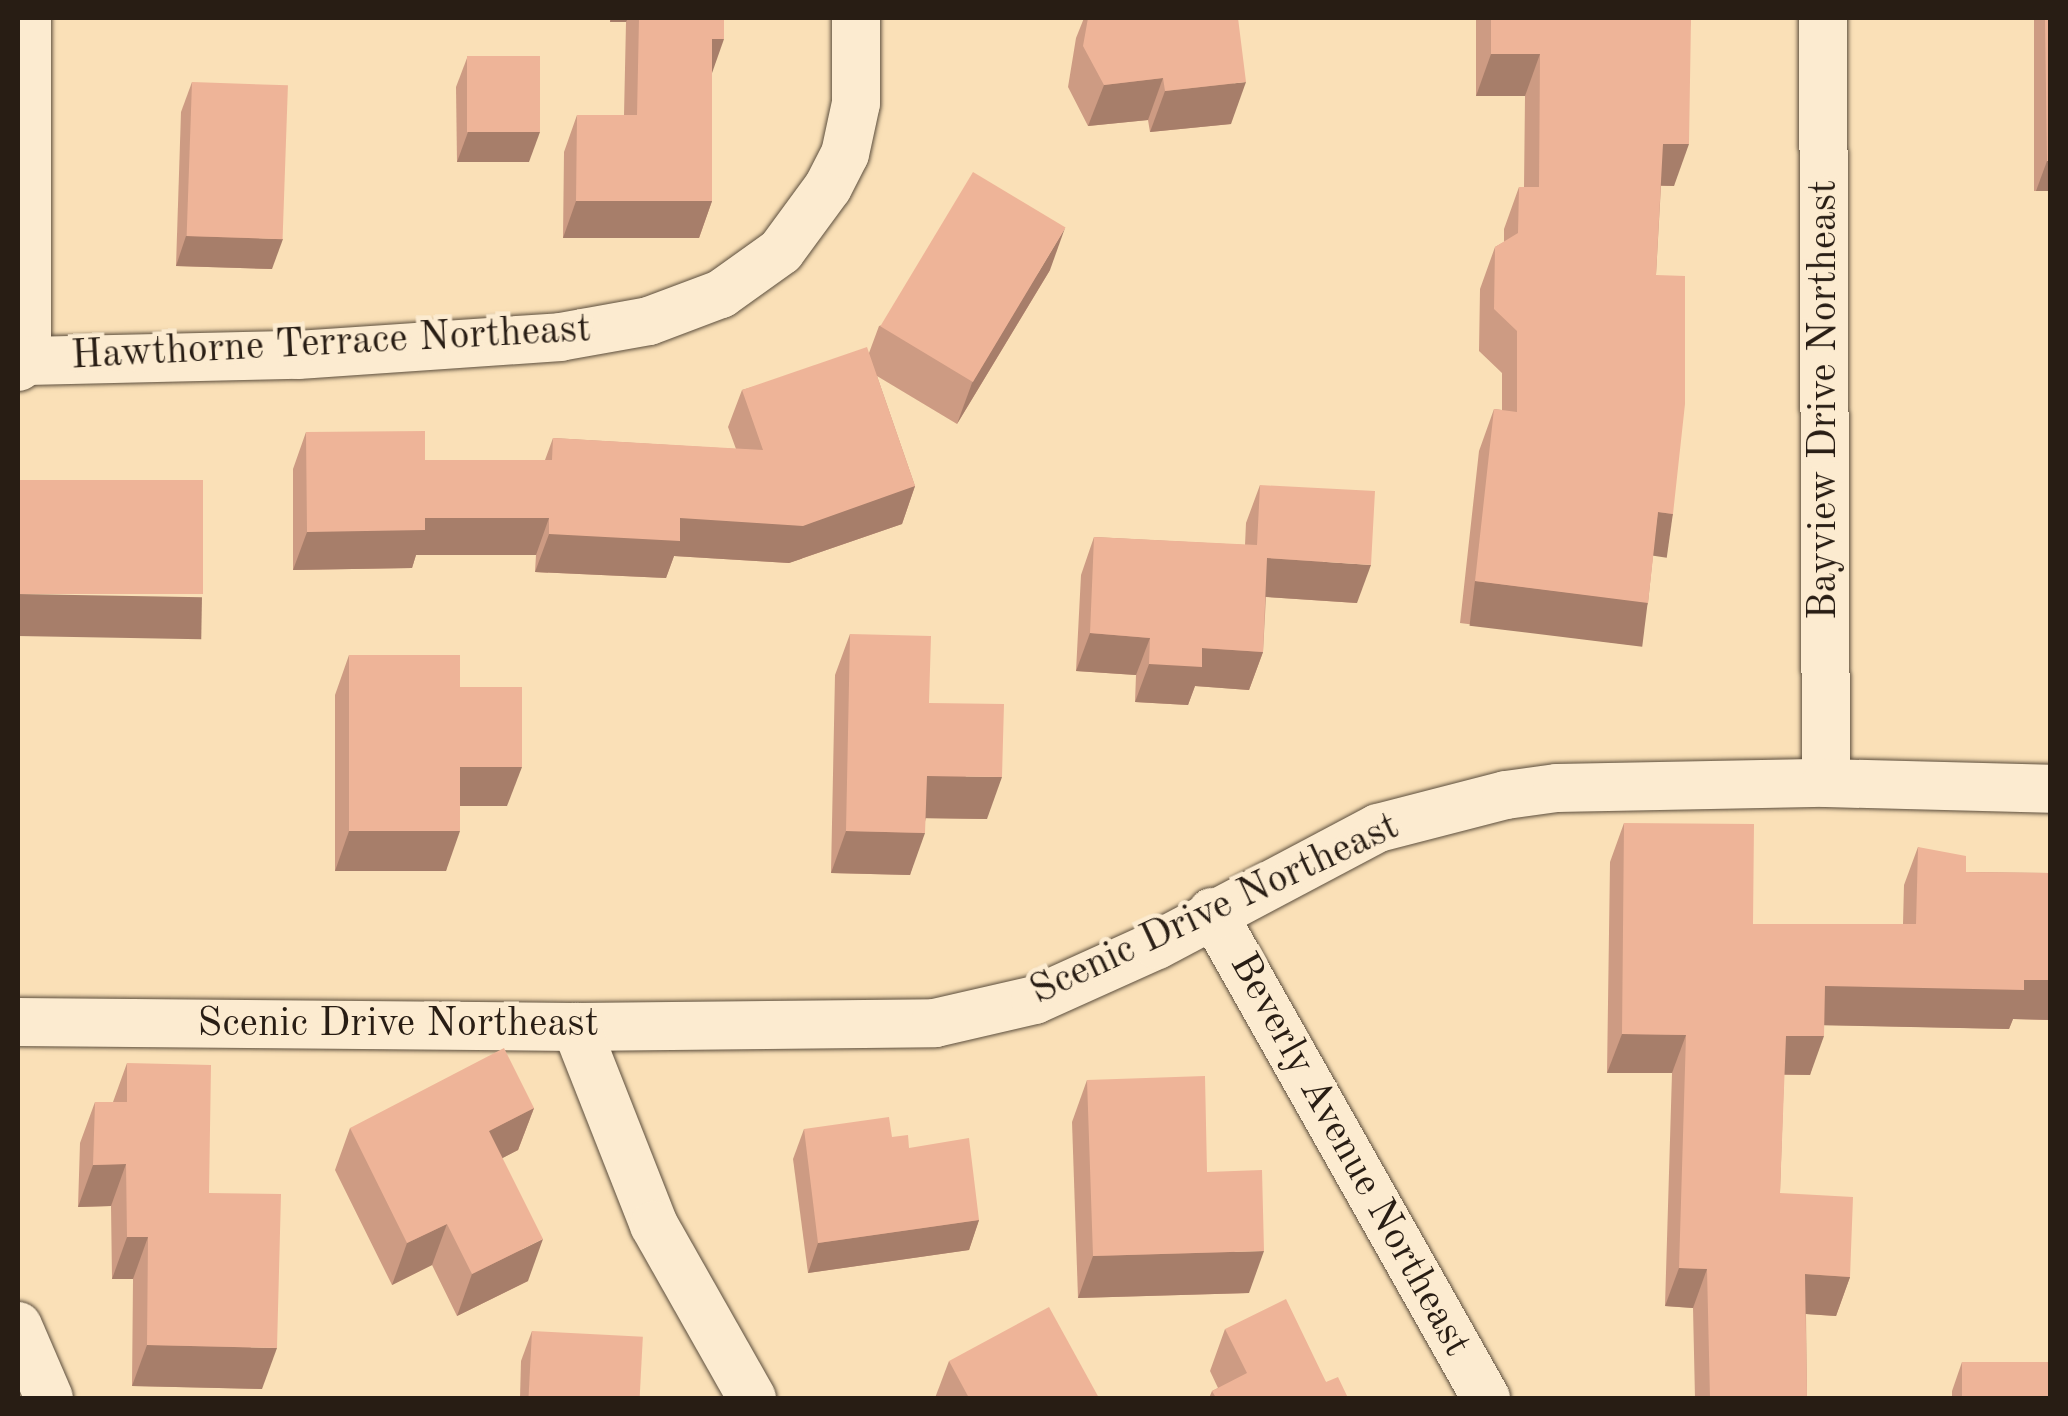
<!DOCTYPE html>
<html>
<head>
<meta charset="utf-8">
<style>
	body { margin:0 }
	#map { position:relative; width:2068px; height:1416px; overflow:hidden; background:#fae0b7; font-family:"Old Standard TT",serif }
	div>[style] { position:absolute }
	.roads { filter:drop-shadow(0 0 2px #5c4e3d) drop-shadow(0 0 2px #5c4e3d) }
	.street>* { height:48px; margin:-24px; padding:0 24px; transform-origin:24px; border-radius:24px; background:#fcebd0 }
	.wall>* { inset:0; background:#cd9b83; transform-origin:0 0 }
	.shaded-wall>* { inset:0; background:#a77e6a; transform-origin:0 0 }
	.building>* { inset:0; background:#eeb498; transform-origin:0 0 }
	span { translate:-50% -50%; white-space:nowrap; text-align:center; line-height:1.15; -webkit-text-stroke:9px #fcebd0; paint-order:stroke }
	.street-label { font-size:40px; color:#281d14 }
	.frame { position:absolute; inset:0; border:20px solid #281d14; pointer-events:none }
</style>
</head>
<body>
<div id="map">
	<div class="roads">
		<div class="street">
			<div style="left:27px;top:18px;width:343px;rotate:90deg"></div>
			<div style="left:1823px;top:18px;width:765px;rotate:89.78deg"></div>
			<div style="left:18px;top:367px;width:11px;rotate:-34deg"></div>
			<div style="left:27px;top:361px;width:271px;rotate:-1.3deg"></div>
			<div style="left:298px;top:355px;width:263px;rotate:-3.9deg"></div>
			<div style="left:560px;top:337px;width:90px;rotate:-10.2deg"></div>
			<div style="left:649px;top:321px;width:77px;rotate:-20.6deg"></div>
			<div style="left:721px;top:294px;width:74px;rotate:-35.6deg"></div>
			<div style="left:781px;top:251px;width:79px;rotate:-53.7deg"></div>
			<div style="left:828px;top:187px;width:37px;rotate:-63deg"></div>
			<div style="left:845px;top:154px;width:52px;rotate:-77.8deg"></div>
			<div style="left:856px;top:103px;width:85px;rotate:-90deg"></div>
			<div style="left:1212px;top:912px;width:558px;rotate:60.59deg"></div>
			<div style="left:18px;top:1022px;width:558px;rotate:0.51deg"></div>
			<div style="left:576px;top:1027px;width:359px;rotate:-0.6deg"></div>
			<div style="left:935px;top:1023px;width:103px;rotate:-13deg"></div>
			<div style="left:1035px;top:1000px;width:134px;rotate:-24.3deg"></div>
			<div style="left:1157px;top:945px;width:250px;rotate:-27.9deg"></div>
			<div style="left:1378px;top:828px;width:132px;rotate:-14.5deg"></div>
			<div style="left:1506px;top:795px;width:51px;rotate:-7.8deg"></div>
			<div style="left:1557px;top:788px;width:269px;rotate:-1.1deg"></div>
			<div style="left:1826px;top:783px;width:224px;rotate:1.5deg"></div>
			<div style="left:576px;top:1027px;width:213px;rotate:68.5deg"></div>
			<div style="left:654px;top:1225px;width:199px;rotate:60.5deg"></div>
			<div style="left:18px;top:1326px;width:78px;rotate:66.7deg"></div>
		</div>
	</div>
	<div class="wall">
		<div style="clip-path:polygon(610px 18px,724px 18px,712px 72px,712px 201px,699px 238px,563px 238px,564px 152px,577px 115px,624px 115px,626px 22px,610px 22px)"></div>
		<div style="clip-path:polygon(1084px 18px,1238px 18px,1231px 124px,1150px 132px,1148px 120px,1088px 126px,1068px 87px,1076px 38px)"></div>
		<div style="clip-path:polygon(1476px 18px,1691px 18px,1674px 186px,1661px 186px,1656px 275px,1673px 514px,1658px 555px,1653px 555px,1648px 603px,1632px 645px,1460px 623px,1479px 451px,1494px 409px,1502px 410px,1502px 373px,1479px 351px,1480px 289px,1495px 247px,1504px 242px,1504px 229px,1519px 187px,1524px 187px,1525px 96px,1476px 96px)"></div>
		<div style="left:2034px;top:18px;width:16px;height:173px"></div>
		<div style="clip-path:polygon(467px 58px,529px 162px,457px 162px,456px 87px)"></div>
		<div style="clip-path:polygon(192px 82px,272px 269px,176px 266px,181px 112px)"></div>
		<div style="clip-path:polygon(1050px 270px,957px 424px,877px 376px,915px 486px,902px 524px,789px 563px,674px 556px,666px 578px,535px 572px,536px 555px,416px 555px,412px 568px,293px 570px,293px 469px,306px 432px,425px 460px,545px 460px,553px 438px,736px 449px,728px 427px,742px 390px,869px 353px,879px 326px)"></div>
		<div style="clip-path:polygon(1260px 485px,1357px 603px,1266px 597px,1263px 652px,1249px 690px,1195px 686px,1188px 705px,1135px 702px,1136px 675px,1076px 671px,1081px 575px,1094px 537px,1245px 545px,1246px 523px)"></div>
		<div style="clip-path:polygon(850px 634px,929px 703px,987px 819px,926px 818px,910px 875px,831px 873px,835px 675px)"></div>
		<div style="clip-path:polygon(349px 655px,507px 806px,460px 806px,446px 871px,335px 871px,335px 695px)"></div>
		<div style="clip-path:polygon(1624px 823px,1753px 924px,1903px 924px,1904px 885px,1918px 847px,1966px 872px,2050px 873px,2050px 1020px,2013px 1019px,2009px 1029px,1824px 1025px,1810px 1075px,1784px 1075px,1780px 1193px,1850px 1277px,1836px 1316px,1806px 1314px,1807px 1398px,1695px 1398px,1693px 1308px,1665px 1306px,1672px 1073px,1607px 1073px,1610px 862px)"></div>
		<div style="clip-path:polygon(127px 1063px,209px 1193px,262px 1389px,132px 1386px,133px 1279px,112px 1279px,111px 1206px,78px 1207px,80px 1143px,95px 1102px,113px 1102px)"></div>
		<div style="clip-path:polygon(1087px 1080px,1207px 1172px,1249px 1293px,1078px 1298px,1072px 1122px)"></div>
		<div style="clip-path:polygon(534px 1108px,518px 1150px,502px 1158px,528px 1281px,457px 1316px,432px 1265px,392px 1285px,335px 1170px,350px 1128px)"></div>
		<div style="clip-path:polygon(804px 1129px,892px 1137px,909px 1148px,979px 1220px,969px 1250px,808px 1273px,793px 1159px)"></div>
		<div style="clip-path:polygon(1225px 1329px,1326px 1382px,1348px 1398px,1209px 1398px,1212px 1391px,1218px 1388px,1210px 1371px)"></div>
		<div style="clip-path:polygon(532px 1331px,640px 1398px,520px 1398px,521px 1361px)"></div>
		<div style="clip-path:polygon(949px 1361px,1099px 1398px,935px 1398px)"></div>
		<div style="clip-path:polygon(1962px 1362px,2050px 1398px,1952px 1398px,1952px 1391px)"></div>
	</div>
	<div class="shaded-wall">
		<div style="clip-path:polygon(611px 18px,628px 18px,626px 22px,610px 22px)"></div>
		<div style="clip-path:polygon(712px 39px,724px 39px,711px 76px)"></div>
		<div style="clip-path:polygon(1491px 54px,1540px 54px,1525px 96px,1476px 96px)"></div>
		<div style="clip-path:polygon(1163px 78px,1148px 120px,1088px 126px,1104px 85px)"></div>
		<div style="clip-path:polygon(1246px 82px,1231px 124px,1150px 132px,1165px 91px)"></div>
		<div style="clip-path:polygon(468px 132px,540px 132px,529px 162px,457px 162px)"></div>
		<div style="clip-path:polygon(1663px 144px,1689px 144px,1674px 186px,1648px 185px)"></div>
		<div style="clip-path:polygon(2047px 161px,2050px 161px,2050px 191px,2036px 191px)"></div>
		<div style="clip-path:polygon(576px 201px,712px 201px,699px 238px,563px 238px)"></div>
		<div style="clip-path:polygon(1065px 228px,1050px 270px,957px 424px,972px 383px)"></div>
		<div style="clip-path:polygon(186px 236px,283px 239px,272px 269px,176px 266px)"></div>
		<div style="clip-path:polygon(915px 486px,902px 524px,789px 563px,674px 556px,666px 578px,535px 572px,549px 534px)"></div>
		<div style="left:1658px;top:512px;width:15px;height:44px;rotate:8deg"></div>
		<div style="clip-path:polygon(425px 518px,549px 518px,536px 555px,416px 555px,412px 568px,293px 570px,307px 532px)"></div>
		<div style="clip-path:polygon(1267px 558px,1371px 565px,1357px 603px,1253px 596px)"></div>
		<div style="left:1475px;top:581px;width:174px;height:45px;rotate:7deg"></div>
		<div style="left:18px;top:594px;width:184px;height:42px;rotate:1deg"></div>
		<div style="clip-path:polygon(1090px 633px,1150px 638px,1136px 675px,1076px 671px)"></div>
		<div style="clip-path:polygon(1202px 648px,1263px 652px,1249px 690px,1195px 686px,1188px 705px,1135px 702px,1149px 664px)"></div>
		<div style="clip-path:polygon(460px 767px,522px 767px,507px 806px,446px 806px)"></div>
		<div style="clip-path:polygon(927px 776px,1002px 777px,987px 819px,911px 818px)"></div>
		<div style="clip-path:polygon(349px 831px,460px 831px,446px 871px,335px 871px)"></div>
		<div style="clip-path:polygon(846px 831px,925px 833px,910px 875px,831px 873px)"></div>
		<div style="clip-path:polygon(2024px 980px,2050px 980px,2050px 1020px,2013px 1019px,2009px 1029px,1811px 1025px,1825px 986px)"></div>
		<div style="clip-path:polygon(1622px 1034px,1686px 1035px,1672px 1073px,1607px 1073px)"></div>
		<div style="clip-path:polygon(1786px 1036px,1824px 1036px,1810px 1075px,1771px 1074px)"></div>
		<div style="clip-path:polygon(534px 1108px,518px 1150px,474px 1173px,489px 1131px)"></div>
		<div style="clip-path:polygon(126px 1164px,111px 1206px,78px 1207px,93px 1165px)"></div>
		<div style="clip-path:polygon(979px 1220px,969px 1250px,808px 1273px,818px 1243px)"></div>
		<div style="clip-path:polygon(447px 1224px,432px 1265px,392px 1285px,407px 1243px)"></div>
		<div style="clip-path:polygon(127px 1237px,148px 1237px,133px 1279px,112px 1279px)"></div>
		<div style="clip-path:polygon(543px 1239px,528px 1281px,457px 1316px,472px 1274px)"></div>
		<div style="clip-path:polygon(1264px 1251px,1249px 1293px,1078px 1298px,1093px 1256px)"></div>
		<div style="clip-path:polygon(1679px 1268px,1707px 1269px,1693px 1308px,1665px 1306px)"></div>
		<div style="clip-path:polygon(1805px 1274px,1850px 1277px,1836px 1316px,1791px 1313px)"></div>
		<div style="clip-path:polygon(147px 1345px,277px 1348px,262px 1389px,132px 1386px)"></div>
	</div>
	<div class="building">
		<div style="clip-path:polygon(639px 18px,724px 18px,724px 39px,712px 39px,712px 201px,576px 201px,577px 115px,637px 115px)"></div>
		<div style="clip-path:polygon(1088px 18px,1238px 18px,1246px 82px,1165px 91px,1163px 78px,1104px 85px,1083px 46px)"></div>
		<div style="clip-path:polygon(1491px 18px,1691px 18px,1689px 144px,1663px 144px,1656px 275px,1685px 276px,1685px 404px,1673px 514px,1658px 512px,1648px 603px,1475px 581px,1494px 409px,1517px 412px,1517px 331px,1494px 309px,1495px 247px,1518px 233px,1519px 187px,1539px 187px,1540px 54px,1491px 54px)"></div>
		<div style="clip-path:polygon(2045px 18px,2050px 18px,2050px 161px,2047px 161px)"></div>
		<div style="left:540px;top:56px;width:76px;height:73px;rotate:90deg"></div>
		<div style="left:192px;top:82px;width:96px;height:154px;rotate:2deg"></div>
		<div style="left:973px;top:172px;width:108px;height:180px;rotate:31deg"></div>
		<div style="clip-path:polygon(867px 347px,915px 486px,803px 526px,680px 518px,680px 541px,549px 534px,549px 518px,425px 518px,425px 530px,307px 532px,306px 432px,425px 431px,425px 460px,552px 460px,553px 438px,763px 450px,742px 390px)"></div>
		<div style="left:18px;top:480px;width:185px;height:114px"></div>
		<div style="clip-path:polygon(1260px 485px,1375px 491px,1371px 565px,1267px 558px,1263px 652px,1202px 648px,1202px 667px,1149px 664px,1150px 638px,1090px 633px,1094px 537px,1257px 545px)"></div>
		<div style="clip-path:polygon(850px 634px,931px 636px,929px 703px,1004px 704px,1002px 777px,927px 776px,925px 833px,846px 831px)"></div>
		<div style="clip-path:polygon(349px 655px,460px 655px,460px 687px,522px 687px,522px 767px,460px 767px,460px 831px,349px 831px)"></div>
		<div style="clip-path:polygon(1624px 823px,1754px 824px,1753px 924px,1916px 924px,1918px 847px,1966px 856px,1966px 872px,2050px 873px,2050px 980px,2024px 980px,2024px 990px,1825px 986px,1824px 1036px,1786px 1036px,1780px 1193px,1853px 1197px,1850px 1277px,1805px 1274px,1807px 1398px,1710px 1398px,1707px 1269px,1679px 1268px,1686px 1035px,1622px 1034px)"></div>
		<div style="clip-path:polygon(504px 1048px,534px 1108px,489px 1131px,543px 1239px,472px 1274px,447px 1224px,407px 1243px,350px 1128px)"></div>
		<div style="clip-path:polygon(127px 1063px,211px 1065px,209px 1193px,281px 1194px,277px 1348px,147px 1345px,148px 1237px,127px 1237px,126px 1164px,93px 1165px,95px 1102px,127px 1102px)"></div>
		<div style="clip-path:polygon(1205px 1076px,1207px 1172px,1262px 1170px,1264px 1251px,1093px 1256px,1087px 1080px)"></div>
		<div style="clip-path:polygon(889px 1117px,892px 1137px,908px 1135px,909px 1148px,969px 1138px,979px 1220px,818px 1243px,804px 1129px)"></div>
		<div style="clip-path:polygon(1286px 1299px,1326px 1382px,1338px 1377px,1348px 1398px,1216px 1398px,1212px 1391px,1247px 1373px,1225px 1329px)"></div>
		<div style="clip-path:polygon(1049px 1307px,1099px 1398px,969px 1398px,949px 1361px)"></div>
		<div style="left:532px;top:1331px;width:111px;height:67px;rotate:3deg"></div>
		<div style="left:1962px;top:1362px;width:88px;height:36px"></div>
	</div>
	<div class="street-label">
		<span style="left:331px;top:344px;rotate:-3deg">Hawthorne Terrace Northeast</span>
		<span style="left:1825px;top:400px;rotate:-90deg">Bayview Drive Northeast</span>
		<span style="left:1215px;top:910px;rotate:-25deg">Scenic Drive Northeast</span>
		<span style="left:398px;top:1025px">Scenic Drive Northeast</span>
		<span style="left:1349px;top:1155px;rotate:61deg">Beverly Avenue Northeast</span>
	</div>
	<div class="frame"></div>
</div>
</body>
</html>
